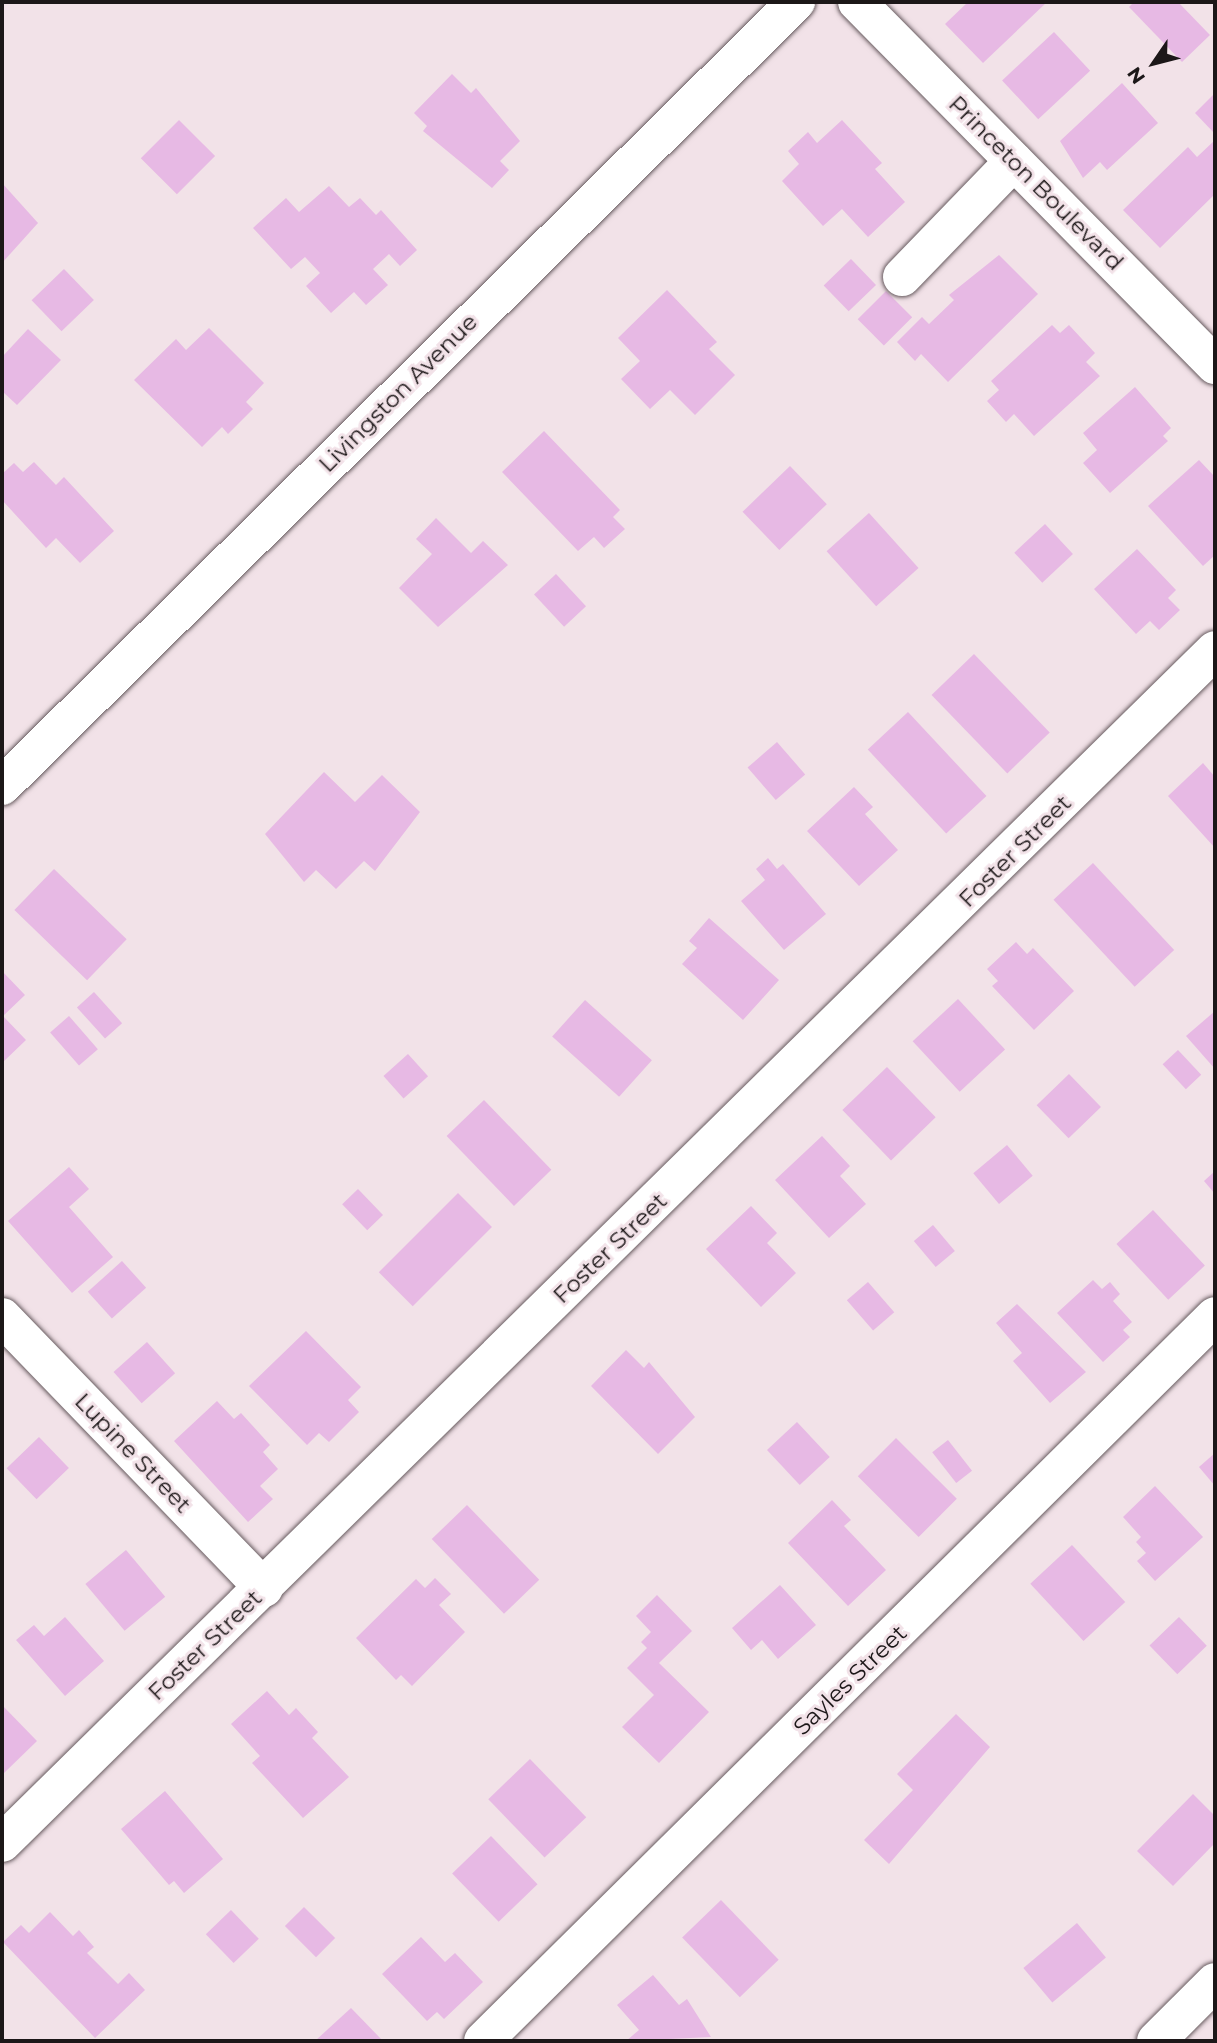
<!DOCTYPE html>
<html>
<head>
<meta charset="utf-8">
<style>
	body { margin:0 }
	#map { position:relative; width:1217px; height:2043px; overflow:hidden; background:#f2e2e8; font-family:Montserrat,sans-serif }
	div>[style] { position:absolute }
	.building>* { inset:0; background:#e7b9e4; transform-origin:0 0 }
	.roads { filter:drop-shadow(0 0 2px #675b5f) drop-shadow(0 0 2px #675b5f) }
	.minor>* { height:38px; margin:-19px; padding:0 19px; transform-origin:19px; border-radius:19px; background:#fff }
	span { translate:-50% -50%; white-space:nowrap; text-align:center; line-height:1.15; -webkit-text-stroke:6px #f2e2e8; paint-order:stroke }
	.street-label { font-size:23px; color:#1c1718 }
	.frame { position:absolute; inset:0; border:4px solid #1c1718; pointer-events:none }
	.north { position:absolute; left:1119px; top:28px; width:70px; height:70px; -webkit-text-stroke:5px #f2e2e8; paint-order:stroke; rotate:235deg; font-size:19px; font-weight:700; line-height:28px; text-align:center; color:#1c1718 }
	.north::after { content:''; display:block; margin:auto; width:24px; height:32px; background:#1c1718; clip-path:polygon(50% 0,100% 100%,50% 72%,0 100%) }
</style>
</head>
<body>
<div id="map">
	<div class="building">
		<div style="clip-path:polygon(968px 2px,1047px 2px,983px 63px,945px 24px)"></div>
		<div style="clip-path:polygon(1134px 2px,1178px 2px,1210px 35px,1182px 62px,1129px 7px)"></div>
		<div style="left:1054px;top:32px;width:53px;height:71px;rotate:47deg"></div>
		<div style="clip-path:polygon(452px 74px,471px 93px,476px 88px,520px 141px,500px 161px,509px 170px,492px 188px,423px 131px,427px 126px,414px 113px)"></div>
		<div style="clip-path:polygon(1122px 83px,1158px 123px,1107px 170px,1100px 162px,1083px 178px,1060px 141px)"></div>
		<div style="clip-path:polygon(1215px 93px,1215px 134px,1195px 113px)"></div>
		<div style="left:179px;top:120px;width:51px;height:54px;rotate:45deg"></div>
		<div style="clip-path:polygon(842px 120px,882px 163px,875px 169px,905px 202px,868px 237px,842px 209px,823px 226px,782px 181px,799px 164px,788px 151px,808px 132px,817px 143px)"></div>
		<div style="clip-path:polygon(1215px 140px,1215px 194px,1160px 248px,1123px 210px,1188px 147px,1197px 157px)"></div>
		<div style="clip-path:polygon(2px 183px,38px 223px,2px 263px)"></div>
		<div style="clip-path:polygon(329px 186px,349px 207px,360px 198px,376px 215px,381px 210px,417px 250px,400px 266px,389px 254px,373px 269px,388px 285px,366px 305px,354px 292px,331px 313px,306px 286px,320px 273px,305px 257px,291px 269px,253px 228px,286px 198px,299px 212px)"></div>
		<div style="clip-path:polygon(999px 255px,1038px 294px,948px 382px,921px 354px,915px 361px,897px 342px,922px 317px,929px 324px,954px 300px,949px 295px)"></div>
		<div style="left:851px;top:259px;width:36px;height:38px;rotate:46deg"></div>
		<div style="left:64px;top:269px;width:43px;height:45px;rotate:46deg"></div>
		<div style="clip-path:polygon(667px 290px,717px 342px,709px 349px,735px 375px,695px 415px,670px 390px,650px 409px,621px 379px,640px 361px,618px 338px)"></div>
		<div style="left:886px;top:291px;width:37px;height:40px;rotate:45deg"></div>
		<div style="clip-path:polygon(1052px 325px,1060px 333px,1069px 325px,1095px 353px,1086px 362px,1100px 376px,1034px 436px,1014px 414px,1006px 422px,987px 401px,999px 390px,991px 381px)"></div>
		<div style="clip-path:polygon(209px 328px,264px 383px,246px 402px,253px 409px,228px 434px,222px 427px,202px 447px,134px 380px,176px 339px,186px 350px)"></div>
		<div style="clip-path:polygon(28px 329px,61px 360px,17px 405px,2px 391px,2px 357px)"></div>
		<div style="clip-path:polygon(1135px 387px,1171px 428px,1163px 436px,1168px 441px,1110px 493px,1083px 463px,1097px 450px,1083px 433px)"></div>
		<div style="clip-path:polygon(544px 431px,620px 510px,613px 517px,625px 529px,604px 548px,594px 537px,578px 551px,502px 472px)"></div>
		<div style="clip-path:polygon(1199px 460px,1215px 477px,1215px 555px,1203px 566px,1148px 506px)"></div>
		<div style="clip-path:polygon(34px 462px,56px 485px,64px 477px,114px 531px,80px 563px,56px 538px,46px 548px,2px 500px,2px 474px,14px 463px,23px 472px)"></div>
		<div style="left:790px;top:466px;width:53px;height:66px;rotate:46deg"></div>
		<div style="left:869px;top:513px;width:74px;height:57px;rotate:48deg"></div>
		<div style="clip-path:polygon(436px 518px,471px 553px,483px 541px,508px 565px,438px 627px,399px 588px,432px 554px,416px 539px)"></div>
		<div style="left:1045px;top:524px;width:41px;height:42px;rotate:47deg"></div>
		<div style="clip-path:polygon(1137px 549px,1176px 590px,1168px 598px,1180px 610px,1159px 630px,1150px 621px,1136px 634px,1094px 589px)"></div>
		<div style="left:556px;top:574px;width:44px;height:30px;rotate:47deg"></div>
		<div style="left:974px;top:654px;width:109px;height:59px;rotate:46deg"></div>
		<div style="left:908px;top:712px;width:115px;height:55px;rotate:47deg"></div>
		<div style="left:777px;top:742px;width:43px;height:39px;rotate:49deg"></div>
		<div style="clip-path:polygon(1203px 763px,1215px 777px,1215px 848px,1168px 796px)"></div>
		<div style="clip-path:polygon(324px 772px,355px 802px,382px 775px,420px 812px,375px 871px,364px 861px,336px 889px,316px 870px,304px 882px,265px 834px)"></div>
		<div style="clip-path:polygon(854px 787px,873px 807px,865px 814px,898px 850px,859px 886px,807px 831px)"></div>
		<div style="clip-path:polygon(768px 858px,777px 869px,783px 864px,826px 914px,784px 950px,741px 901px,765px 880px,756px 869px)"></div>
		<div style="left:1093px;top:863px;width:119px;height:54px;rotate:47deg"></div>
		<div style="left:54px;top:869px;width:101px;height:57px;rotate:44deg"></div>
		<div style="clip-path:polygon(709px 918px,779px 980px,743px 1020px,682px 964px,697px 948px,689px 941px)"></div>
		<div style="clip-path:polygon(1016px 942px,1027px 954px,1033px 948px,1074px 991px,1034px 1030px,992px 986px,998px 981px,987px 969px)"></div>
		<div style="clip-path:polygon(2px 971px,25px 995px,3px 1016px,26px 1040px,2px 1063px)"></div>
		<div style="left:94px;top:992px;width:42px;height:23px;rotate:48deg"></div>
		<div style="left:958px;top:999px;width:69px;height:62px;rotate:47deg"></div>
		<div style="left:585px;top:1000px;width:90px;height:49px;rotate:42deg"></div>
		<div style="clip-path:polygon(1215px 1011px,1215px 1069px,1186px 1036px)"></div>
		<div style="left:69px;top:1016px;width:44px;height:25px;rotate:49deg"></div>
		<div style="left:1178px;top:1050px;width:34px;height:21px;rotate:47deg"></div>
		<div style="left:408px;top:1054px;width:30px;height:33px;rotate:48deg"></div>
		<div style="left:887px;top:1067px;width:70px;height:62px;rotate:46deg"></div>
		<div style="left:1069px;top:1074px;width:46px;height:45px;rotate:46deg"></div>
		<div style="left:484px;top:1100px;width:97px;height:52px;rotate:46deg"></div>
		<div style="clip-path:polygon(822px 1136px,850px 1166px,840px 1176px,866px 1204px,829px 1238px,775px 1180px)"></div>
		<div style="left:1007px;top:1145px;width:40px;height:44px;rotate:50deg"></div>
		<div style="clip-path:polygon(69px 1167px,89px 1189px,69px 1207px,113px 1257px,72px 1293px,8px 1221px)"></div>
		<div style="clip-path:polygon(1215px 1171px,1215px 1194px,1204px 1181px)"></div>
		<div style="left:358px;top:1189px;width:36px;height:22px;rotate:46deg"></div>
		<div style="left:458px;top:1193px;width:48px;height:112px;rotate:45deg"></div>
		<div style="clip-path:polygon(751px 1206px,777px 1233px,767px 1243px,796px 1273px,761px 1307px,706px 1249px)"></div>
		<div style="left:1153px;top:1210px;width:76px;height:50px;rotate:47deg"></div>
		<div style="left:933px;top:1225px;width:34px;height:25px;rotate:50deg"></div>
		<div style="left:122px;top:1261px;width:36px;height:46px;rotate:48deg"></div>
		<div style="clip-path:polygon(1093px 1280px,1102px 1289px,1110px 1282px,1120px 1294px,1113px 1301px,1132px 1322px,1123px 1330px,1130px 1337px,1103px 1362px,1057px 1313px)"></div>
		<div style="left:868px;top:1282px;width:40px;height:28px;rotate:49deg"></div>
		<div style="clip-path:polygon(1017px 1304px,1086px 1372px,1050px 1403px,1013px 1361px,1022px 1353px,996px 1323px)"></div>
		<div style="clip-path:polygon(306px 1331px,361px 1387px,348px 1400px,359px 1412px,329px 1442px,319px 1433px,307px 1445px,249px 1386px)"></div>
		<div style="left:147px;top:1342px;width:42px;height:45px;rotate:48deg"></div>
		<div style="clip-path:polygon(626px 1350px,644px 1368px,649px 1362px,695px 1417px,658px 1454px,591px 1386px)"></div>
		<div style="clip-path:polygon(217px 1401px,234px 1419px,241px 1413px,270px 1445px,263px 1452px,278px 1469px,260px 1486px,273px 1499px,248px 1522px,174px 1441px)"></div>
		<div style="left:797px;top:1422px;width:48px;height:41px;rotate:47deg"></div>
		<div style="left:39px;top:1437px;width:43px;height:45px;rotate:46deg"></div>
		<div style="left:896px;top:1438px;width:86px;height:54px;rotate:45deg"></div>
		<div style="left:948px;top:1440px;width:39px;height:20px;rotate:52deg"></div>
		<div style="clip-path:polygon(1215px 1453px,1215px 1486px,1199px 1467px)"></div>
		<div style="clip-path:polygon(1155px 1486px,1203px 1537px,1155px 1581px,1137px 1561px,1146px 1553px,1136px 1542px,1141px 1537px,1123px 1517px)"></div>
		<div style="clip-path:polygon(832px 1500px,851px 1520px,844px 1526px,886px 1570px,848px 1606px,788px 1543px)"></div>
		<div style="left:467px;top:1505px;width:104px;height:49px;rotate:46deg"></div>
		<div style="left:1072px;top:1545px;width:78px;height:57px;rotate:47deg"></div>
		<div style="left:126px;top:1550px;width:61px;height:53px;rotate:50deg"></div>
		<div style="clip-path:polygon(435px 1578px,451px 1594px,439px 1605px,465px 1632px,412px 1686px,401px 1675px,396px 1680px,356px 1638px,416px 1579px,425px 1588px)"></div>
		<div style="clip-path:polygon(780px 1585px,816px 1625px,778px 1659px,762px 1640px,751px 1650px,732px 1628px)"></div>
		<div style="clip-path:polygon(657px 1595px,692px 1631px,659px 1663px,709px 1712px,659px 1763px,622px 1727px,654px 1695px,627px 1668px,647px 1648px,641px 1642px,651px 1632px,636px 1616px)"></div>
		<div style="clip-path:polygon(65px 1617px,104px 1661px,65px 1696px,16px 1640px,34px 1625px,44px 1636px)"></div>
		<div style="left:1179px;top:1617px;width:40px;height:41px;rotate:46deg"></div>
		<div style="clip-path:polygon(267px 1691px,289px 1715px,296px 1708px,318px 1732px,312px 1738px,349px 1777px,303px 1818px,252px 1763px,260px 1756px,231px 1724px)"></div>
		<div style="clip-path:polygon(2px 1705px,37px 1741px,2px 1775px)"></div>
		<div style="clip-path:polygon(956px 1714px,990px 1747px,889px 1864px,864px 1840px,913px 1790px,897px 1774px)"></div>
		<div style="left:530px;top:1759px;width:81px;height:58px;rotate:46deg"></div>
		<div style="clip-path:polygon(165px 1791px,223px 1859px,184px 1893px,174px 1881px,169px 1885px,121px 1829px)"></div>
		<div style="clip-path:polygon(1193px 1794px,1215px 1816px,1215px 1843px,1173px 1886px,1137px 1851px)"></div>
		<div style="left:491px;top:1836px;width:67px;height:54px;rotate:46deg"></div>
		<div style="left:721px;top:1900px;width:83px;height:54px;rotate:46deg"></div>
		<div style="left:304px;top:1907px;width:44px;height:27px;rotate:45deg"></div>
		<div style="left:231px;top:1910px;width:40px;height:35px;rotate:46deg"></div>
		<div style="clip-path:polygon(50px 1912px,73px 1936px,79px 1930px,94px 1947px,87px 1953px,118px 1984px,129px 1973px,145px 1990px,95px 2038px,3px 1942px,21px 1925px,29px 1933px)"></div>
		<div style="left:1077px;top:1923px;width:45px;height:70px;rotate:50deg"></div>
		<div style="clip-path:polygon(421px 1937px,445px 1962px,455px 1953px,483px 1982px,444px 2019px,437px 2012px,427px 2021px,382px 1974px)"></div>
		<div style="clip-path:polygon(653px 1975px,679px 2005px,687px 1999px,711px 2037px,626px 2041px,639px 2030px,617px 2005px)"></div>
		<div style="clip-path:polygon(351px 2008px,383px 2041px,315px 2041px)"></div>
	</div>
	<div class="roads">
		<div class="minor">
			<div style="left:857px;top:2px;width:510px;rotate:45.4deg"></div>
			<div style="left:902px;top:277px;width:161px;rotate:-46deg"></div>
			<div style="left:2px;top:786px;width:1116px;rotate:-44.64deg"></div>
			<div style="left:2px;top:1317px;width:377px;rotate:46deg"></div>
			<div style="left:2px;top:1843px;width:1701px;rotate:-44.52deg"></div>
			<div style="left:483px;top:2041px;width:1030px;rotate:-44.72deg"></div>
			<div style="left:1156px;top:2041px;width:83px;rotate:-45deg"></div>
		</div>
	</div>
	<div class="street-label">
		<span style="left:1036px;top:183px;rotate:45deg">Princeton Boulevard</span>
		<span style="left:398px;top:393px;rotate:-45deg">Livingston Avenue</span>
		<span style="left:1015px;top:851px;rotate:-45deg">Foster Street</span>
		<span style="left:610px;top:1248px;rotate:-44deg">Foster Street</span>
		<span style="left:133px;top:1453px;rotate:46deg">Lupine Street</span>
		<span style="left:205px;top:1645px;rotate:-44deg">Foster Street</span>
		<span style="left:850px;top:1680px;rotate:-44deg">Sayles Street</span>
	</div>
	<div class="frame"></div>
	<div class="north">N</div>
</div>
</body>
</html>
